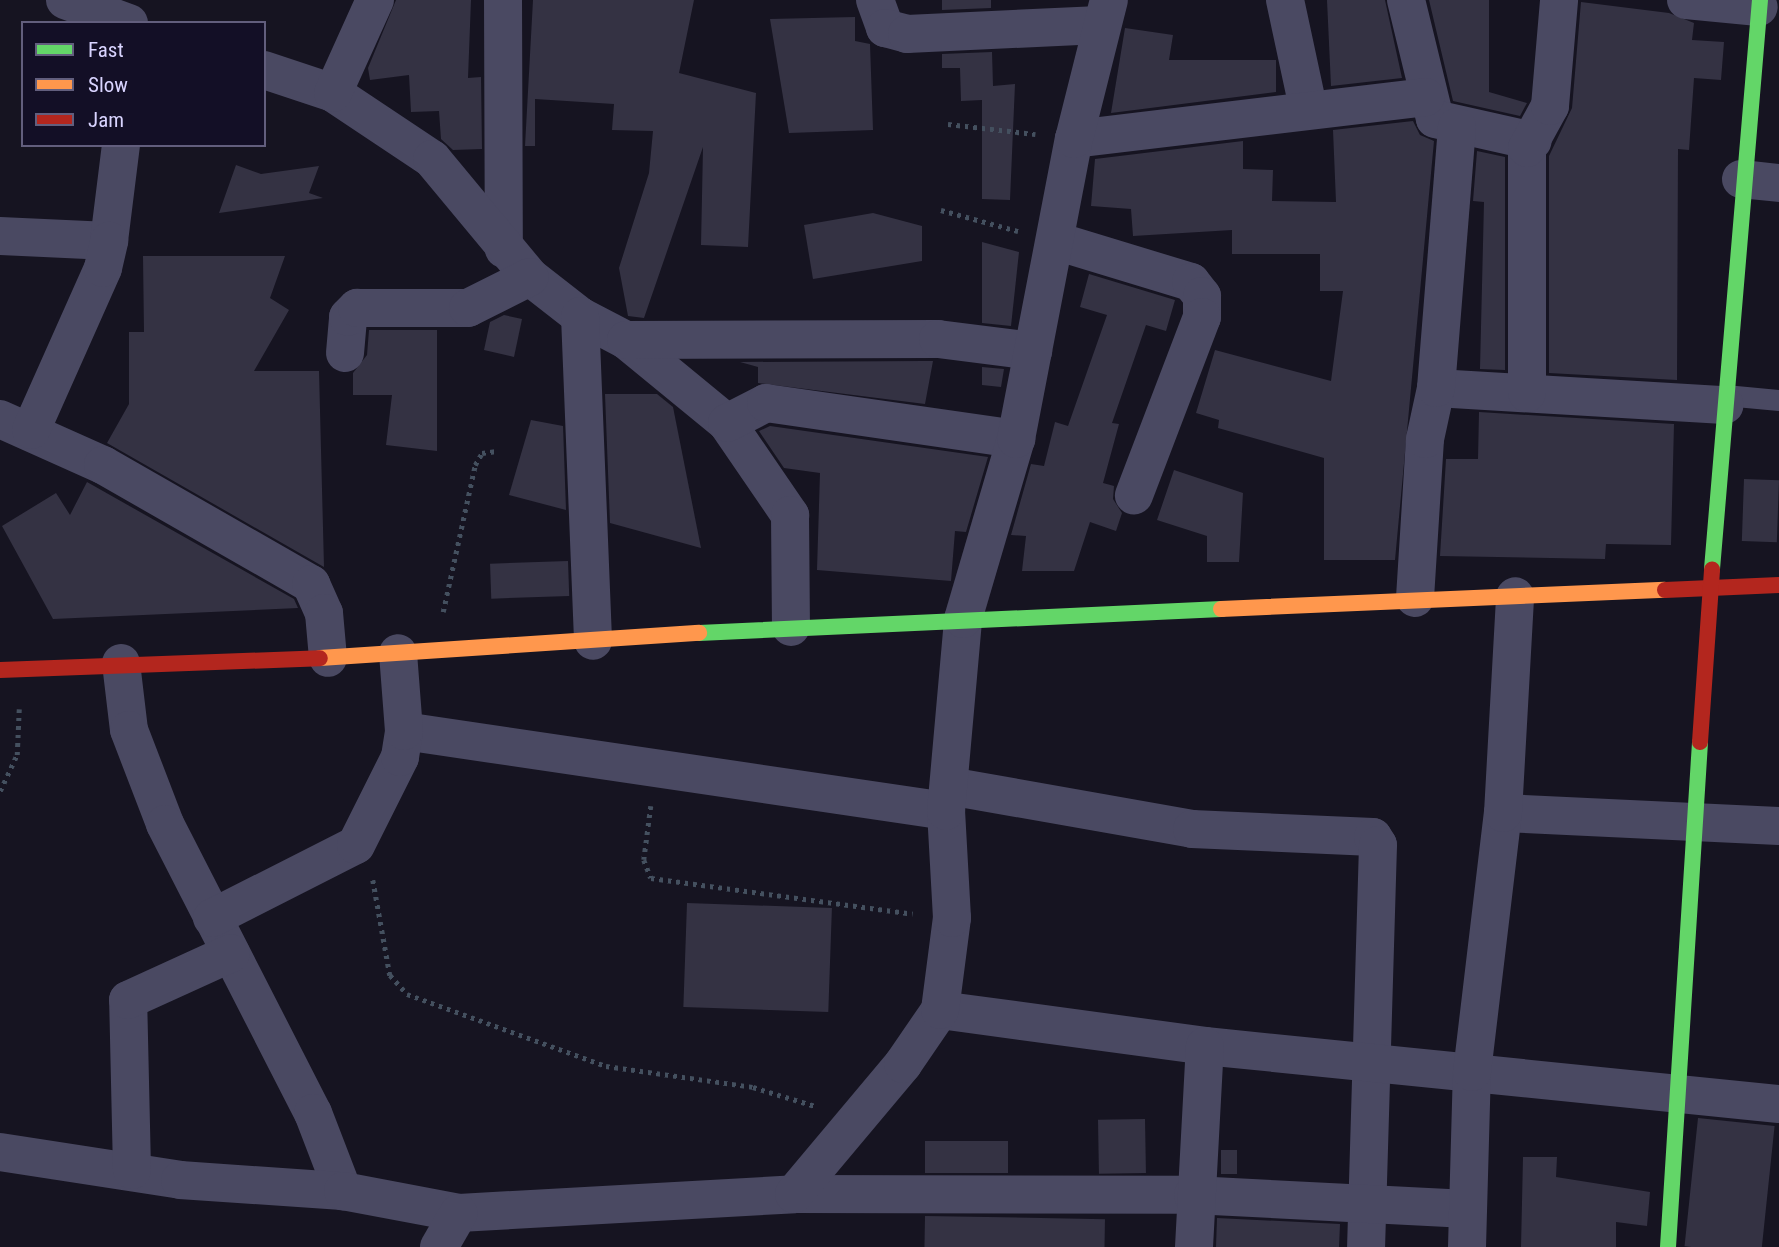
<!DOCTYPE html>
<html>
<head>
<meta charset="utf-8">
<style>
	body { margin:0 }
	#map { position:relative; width:1779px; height:1247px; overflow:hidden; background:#161421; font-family:"Roboto Condensed",sans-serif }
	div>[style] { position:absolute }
	.building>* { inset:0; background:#343243; transform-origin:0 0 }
	.path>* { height:4.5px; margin-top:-2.25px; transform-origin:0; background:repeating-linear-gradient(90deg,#44505f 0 3.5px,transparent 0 8.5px) }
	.lane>* { height:21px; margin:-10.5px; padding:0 10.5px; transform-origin:10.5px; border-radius:10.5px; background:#4a4962 }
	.street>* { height:38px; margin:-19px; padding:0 19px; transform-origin:19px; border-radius:19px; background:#4a4962 }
	.fast>* { height:16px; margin:-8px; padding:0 8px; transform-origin:8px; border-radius:8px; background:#63d668 }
	.slow>* { height:16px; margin:-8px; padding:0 8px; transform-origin:8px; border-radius:8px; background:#ff974d }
	.jam>* { height:16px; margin:-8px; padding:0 8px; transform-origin:8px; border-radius:8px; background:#b3261e }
	span { translate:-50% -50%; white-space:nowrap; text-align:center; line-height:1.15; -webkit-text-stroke:5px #130f26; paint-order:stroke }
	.legend { position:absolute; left:21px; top:21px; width:245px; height:126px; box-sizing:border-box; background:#130f26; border:2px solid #625e7d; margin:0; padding:9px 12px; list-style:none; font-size:21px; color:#d9d4ff }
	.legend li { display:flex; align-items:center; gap:14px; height:35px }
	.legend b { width:35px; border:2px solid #625e7d }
</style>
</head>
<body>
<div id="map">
	<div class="building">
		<div style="clip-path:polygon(396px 0,471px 0,468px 78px,481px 77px,482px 149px,453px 150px,441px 139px,439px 111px,411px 112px,409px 75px,370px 80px,368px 68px)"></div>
		<div style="clip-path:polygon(533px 0,694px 0,679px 73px,756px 93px,748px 247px,701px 245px,703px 147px,644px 318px,628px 316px,619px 268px,649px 173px,653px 131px,612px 130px,614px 104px,535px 99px,535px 146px,525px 146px)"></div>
		<div style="clip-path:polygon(942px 0,991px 0,991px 8px,942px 10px)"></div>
		<div style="clip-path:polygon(1327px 0,1385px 0,1402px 78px,1331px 86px)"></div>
		<div style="clip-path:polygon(1429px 0,1489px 0,1489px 92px,1527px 103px,1520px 116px,1453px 101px)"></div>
		<div style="clip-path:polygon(1581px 2px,1669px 13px,1694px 23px,1692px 40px,1724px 42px,1721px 80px,1694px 78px,1689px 150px,1678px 149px,1677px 380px,1549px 373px,1549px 156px,1572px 108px)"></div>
		<div style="clip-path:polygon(855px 17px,855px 41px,870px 44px,873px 130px,789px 133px,770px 19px)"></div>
		<div style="clip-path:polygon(1125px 28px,1173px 35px,1169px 60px,1276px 60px,1276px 92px,1111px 113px)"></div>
		<div style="clip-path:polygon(992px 52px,993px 86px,1015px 84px,1010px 200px,982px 199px,982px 100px,961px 101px,960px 68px,942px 68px,942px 54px)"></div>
		<div style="clip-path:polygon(1413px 121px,1420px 135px,1434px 141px,1395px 560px,1324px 560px,1324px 458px,1218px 428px,1219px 420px,1196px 413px,1215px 350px,1331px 381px,1343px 291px,1320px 291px,1320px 254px,1232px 254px,1232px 230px,1133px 236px,1131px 209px,1091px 206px,1095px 159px,1243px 141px,1243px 169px,1273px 170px,1272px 201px,1336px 202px,1333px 130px)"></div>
		<div style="clip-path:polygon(1477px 151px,1505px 157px,1505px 370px,1480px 369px,1484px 202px,1473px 201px)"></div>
		<div style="clip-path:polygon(236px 165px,261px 174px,319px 166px,309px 193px,323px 198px,219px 213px)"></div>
		<div style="clip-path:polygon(873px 213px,922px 226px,922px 261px,813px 279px,804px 225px)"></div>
		<div style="clip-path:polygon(982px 242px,1019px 252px,1011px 326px,982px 323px)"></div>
		<div style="clip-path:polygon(143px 256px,285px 256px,270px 298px,289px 310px,254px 371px,319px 371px,324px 567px,107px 443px,129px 404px,129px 332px,144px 332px)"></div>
		<div style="clip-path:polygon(1089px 274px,1175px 300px,1166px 331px,1146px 325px,1112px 423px,1119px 424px,1103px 483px,1114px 486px,1113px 499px,1122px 513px,1116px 531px,1090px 522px,1074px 571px,1022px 571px,1026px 536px,1011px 535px,1031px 464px,1044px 466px,1055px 422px,1068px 426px,1107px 315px,1080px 307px)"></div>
		<div style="clip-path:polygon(504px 315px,522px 319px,514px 357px,484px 350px,490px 322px)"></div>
		<div style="clip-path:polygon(369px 330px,437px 330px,437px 451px,386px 445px,392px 395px,353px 395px,353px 373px,367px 355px)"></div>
		<div style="clip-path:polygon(923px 361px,933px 361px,925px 404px,758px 383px,758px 367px,740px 362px)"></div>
		<div style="clip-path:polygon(982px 367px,1004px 369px,1001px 387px,982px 385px)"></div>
		<div style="clip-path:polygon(605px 394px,657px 394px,673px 407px,701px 548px,610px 523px)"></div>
		<div style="clip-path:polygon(1479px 412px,1674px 424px,1671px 545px,1606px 544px,1605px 559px,1440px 556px,1446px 459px,1478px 459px)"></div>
		<div style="clip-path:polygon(531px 420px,563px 426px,566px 510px,509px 495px)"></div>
		<div style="clip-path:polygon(770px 426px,988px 457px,966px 532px,955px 531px,951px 581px,817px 570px,820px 473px,784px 468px,759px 431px)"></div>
		<div style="clip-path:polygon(1174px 470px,1243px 493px,1239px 562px,1207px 562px,1207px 536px,1157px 520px)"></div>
		<div style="left:1744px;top:479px;width:35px;height:62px;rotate:2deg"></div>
		<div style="clip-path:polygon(87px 482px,294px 599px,298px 608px,53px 619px,2px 526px,56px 493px,70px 515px)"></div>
		<div style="left:568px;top:561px;width:35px;height:78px;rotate:88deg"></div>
		<div style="left:687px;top:903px;width:145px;height:104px;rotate:2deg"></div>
		<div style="left:1698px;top:1118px;width:77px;height:129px;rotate:6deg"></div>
		<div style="left:1145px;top:1119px;width:54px;height:47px;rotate:89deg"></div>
		<div style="left:1008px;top:1141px;width:32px;height:83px;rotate:90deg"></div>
		<div style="left:1221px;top:1150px;width:16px;height:24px"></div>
		<div style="clip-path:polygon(1523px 1157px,1557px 1157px,1556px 1177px,1650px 1192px,1647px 1226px,1616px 1222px,1616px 1247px,1521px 1247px)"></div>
		<div style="left:925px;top:1216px;width:180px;height:31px;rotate:1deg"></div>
		<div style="clip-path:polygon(1217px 1218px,1340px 1224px,1339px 1247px,1216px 1247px)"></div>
	</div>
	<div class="path">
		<div style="left:948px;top:124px;width:88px;rotate:6.6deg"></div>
		<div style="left:941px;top:210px;width:80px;rotate:15.3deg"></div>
		<div style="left:443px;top:612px;width:150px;rotate:-77.7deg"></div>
		<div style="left:475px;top:465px;width:14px;rotate:-60deg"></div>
		<div style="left:482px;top:453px;width:15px;rotate:-8deg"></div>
		<div style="left:0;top:791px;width:40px;rotate:-65deg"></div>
		<div style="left:17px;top:755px;width:46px;rotate:-87.5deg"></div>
		<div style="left:651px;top:806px;width:54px;rotate:97.4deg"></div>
		<div style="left:644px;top:860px;width:19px;rotate:69deg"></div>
		<div style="left:651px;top:878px;width:264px;rotate:7.8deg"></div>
		<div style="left:373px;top:880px;width:97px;rotate:79.9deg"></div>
		<div style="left:390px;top:975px;width:25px;rotate:48deg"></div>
		<div style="left:407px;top:994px;width:212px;rotate:19.9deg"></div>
		<div style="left:606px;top:1066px;width:148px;rotate:8.1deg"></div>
		<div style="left:753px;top:1087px;width:65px;rotate:17deg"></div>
	</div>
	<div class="lane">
		<div style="left:1725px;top:395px;width:54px;rotate:5.3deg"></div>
	</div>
	<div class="street">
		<div style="left:65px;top:0;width:68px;rotate:19.8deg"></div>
		<div style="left:503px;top:0;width:249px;rotate:89.8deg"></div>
		<div style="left:875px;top:0;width:30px;rotate:70deg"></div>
		<div style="left:885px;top:28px;width:23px;rotate:15deg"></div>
		<div style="left:907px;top:34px;width:193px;rotate:-2.7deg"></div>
		<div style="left:1285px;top:0;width:109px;rotate:77.9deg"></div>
		<div style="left:1406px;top:0;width:122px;rotate:76.3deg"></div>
		<div style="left:1435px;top:119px;width:100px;rotate:12.7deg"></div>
		<div style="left:1686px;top:0;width:73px;rotate:5.5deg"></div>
		<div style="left:264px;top:70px;width:73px;rotate:18.4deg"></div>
		<div style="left:333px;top:93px;width:119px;rotate:33.7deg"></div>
		<div style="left:432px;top:159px;width:153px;rotate:50.3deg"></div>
		<div style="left:530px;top:277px;width:63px;rotate:38deg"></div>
		<div style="left:580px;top:316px;width:52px;rotate:27.6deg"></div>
		<div style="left:626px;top:340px;width:131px;rotate:39.4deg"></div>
		<div style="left:727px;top:423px;width:112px;rotate:55.6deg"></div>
		<div style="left:790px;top:515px;width:112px;rotate:89.5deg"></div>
		<div style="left:333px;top:93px;width:102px;rotate:-65.7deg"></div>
		<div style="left:1074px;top:139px;width:354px;rotate:-6.8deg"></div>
		<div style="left:1741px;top:179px;width:38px;rotate:6deg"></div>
		<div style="left:0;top:236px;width:109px;rotate:2.6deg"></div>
		<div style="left:109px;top:241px;width:97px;rotate:-82.9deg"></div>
		<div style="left:1056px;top:241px;width:141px;rotate:16.9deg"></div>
		<div style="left:1191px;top:282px;width:18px;rotate:52deg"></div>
		<div style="left:1202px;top:296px;width:21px;rotate:90deg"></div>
		<div style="left:1202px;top:317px;width:191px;rotate:110.9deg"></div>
		<div style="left:580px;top:316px;width:325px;rotate:87.7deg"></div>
		<div style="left:626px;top:340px;width:312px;rotate:-0.2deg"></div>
		<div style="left:938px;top:339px;width:96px;rotate:7.2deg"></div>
		<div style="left:345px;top:353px;width:36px;rotate:-85deg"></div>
		<div style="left:348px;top:317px;width:13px;rotate:-45deg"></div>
		<div style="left:357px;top:308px;width:111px"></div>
		<div style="left:468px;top:308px;width:69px;rotate:-26.6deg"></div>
		<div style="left:1436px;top:388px;width:289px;rotate:3.4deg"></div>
		<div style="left:1527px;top:393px;width:245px;rotate:-90deg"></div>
		<div style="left:1527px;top:148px;width:48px;rotate:-61.3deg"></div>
		<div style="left:1550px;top:106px;width:106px;rotate:-85.1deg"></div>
		<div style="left:0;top:419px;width:113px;rotate:24.1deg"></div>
		<div style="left:103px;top:465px;width:240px;rotate:29.8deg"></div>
		<div style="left:311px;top:584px;width:32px;rotate:66deg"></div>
		<div style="left:324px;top:613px;width:45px;rotate:84.9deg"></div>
		<div style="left:727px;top:423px;width:44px;rotate:-27.1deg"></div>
		<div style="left:766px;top:403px;width:253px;rotate:8.2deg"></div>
		<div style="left:31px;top:430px;width:177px;rotate:-66deg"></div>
		<div style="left:103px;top:268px;width:28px;rotate:-77deg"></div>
		<div style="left:1415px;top:598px;width:159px;rotate:-86.4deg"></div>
		<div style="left:1425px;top:439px;width:52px;rotate:-77.8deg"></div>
		<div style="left:1436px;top:388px;width:262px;rotate:-85.4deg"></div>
		<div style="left:121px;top:663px;width:67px;rotate:83.2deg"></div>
		<div style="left:129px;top:730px;width:101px;rotate:69deg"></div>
		<div style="left:165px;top:824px;width:325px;rotate:62.9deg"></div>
		<div style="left:313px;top:1113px;width:84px;rotate:69deg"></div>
		<div style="left:404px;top:731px;width:548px;rotate:8.4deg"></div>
		<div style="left:949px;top:786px;width:247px;rotate:10deg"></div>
		<div style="left:1192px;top:829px;width:181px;rotate:2.5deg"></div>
		<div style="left:1373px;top:837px;width:9px;rotate:58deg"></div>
		<div style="left:1378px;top:845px;width:402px;rotate:91.7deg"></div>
		<div style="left:1503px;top:813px;width:276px;rotate:2.7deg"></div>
		<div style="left:212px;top:918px;width:161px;rotate:-26.9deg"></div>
		<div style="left:356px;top:845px;width:98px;rotate:-63.4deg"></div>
		<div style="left:400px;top:757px;width:26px;rotate:-81deg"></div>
		<div style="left:404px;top:731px;width:78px;rotate:-94.4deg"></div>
		<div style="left:940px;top:1010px;width:267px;rotate:7.7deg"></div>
		<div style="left:1205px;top:1046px;width:577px;rotate:5.77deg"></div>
		<div style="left:0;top:1152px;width:182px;rotate:8.8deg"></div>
		<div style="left:180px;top:1180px;width:163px;rotate:3.9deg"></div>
		<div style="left:343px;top:1191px;width:118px;rotate:10.7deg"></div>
		<div style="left:459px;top:1213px;width:336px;rotate:-3.2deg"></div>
		<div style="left:794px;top:1194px;width:399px;rotate:0.1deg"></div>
		<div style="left:1193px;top:1195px;width:275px;rotate:2.9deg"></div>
		<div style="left:132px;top:1170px;width:170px;rotate:-91.3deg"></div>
		<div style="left:128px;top:1000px;width:113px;rotate:-24.5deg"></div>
		<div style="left:794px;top:1194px;width:170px;rotate:-50deg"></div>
		<div style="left:903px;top:1064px;width:65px;rotate:-55.6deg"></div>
		<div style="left:940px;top:1010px;width:93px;rotate:-82.6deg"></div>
		<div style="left:952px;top:918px;width:107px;rotate:-93.2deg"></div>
		<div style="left:946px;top:811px;width:193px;rotate:-84.9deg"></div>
		<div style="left:963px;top:619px;width:188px;rotate:-73.6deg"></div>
		<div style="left:1016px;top:439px;width:306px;rotate:-79.1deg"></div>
		<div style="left:1074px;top:139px;width:143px;rotate:-75.9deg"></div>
		<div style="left:439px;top:1247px;width:39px;rotate:-60deg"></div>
		<div style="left:1194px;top:1247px;width:201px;rotate:-86.9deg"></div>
		<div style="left:1467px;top:1247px;width:175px;rotate:-88.4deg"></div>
		<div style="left:1472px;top:1072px;width:261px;rotate:-83.2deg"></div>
		<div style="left:1503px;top:813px;width:217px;rotate:-86.8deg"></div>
	</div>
	<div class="fast">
		<div style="left:1712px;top:569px;width:571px;rotate:-85.18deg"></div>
		<div style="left:699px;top:633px;width:523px;rotate:-2.63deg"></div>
		<div style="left:1668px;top:1247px;width:506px;rotate:-86.37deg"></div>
	</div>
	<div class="slow">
		<div style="left:1221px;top:609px;width:444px;rotate:-2.5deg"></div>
		<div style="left:320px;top:658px;width:380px;rotate:-3.8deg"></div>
	</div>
	<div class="jam">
		<div style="left:1665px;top:590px;width:114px;rotate:-2.5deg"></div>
		<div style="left:0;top:670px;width:320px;rotate:-2.1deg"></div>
		<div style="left:1700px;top:742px;width:173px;rotate:-86deg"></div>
	</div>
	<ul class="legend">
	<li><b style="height:9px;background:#63d668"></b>Fast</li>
	<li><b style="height:9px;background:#ff974d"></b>Slow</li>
	<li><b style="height:9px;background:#b3261e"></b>Jam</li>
	</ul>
</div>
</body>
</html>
